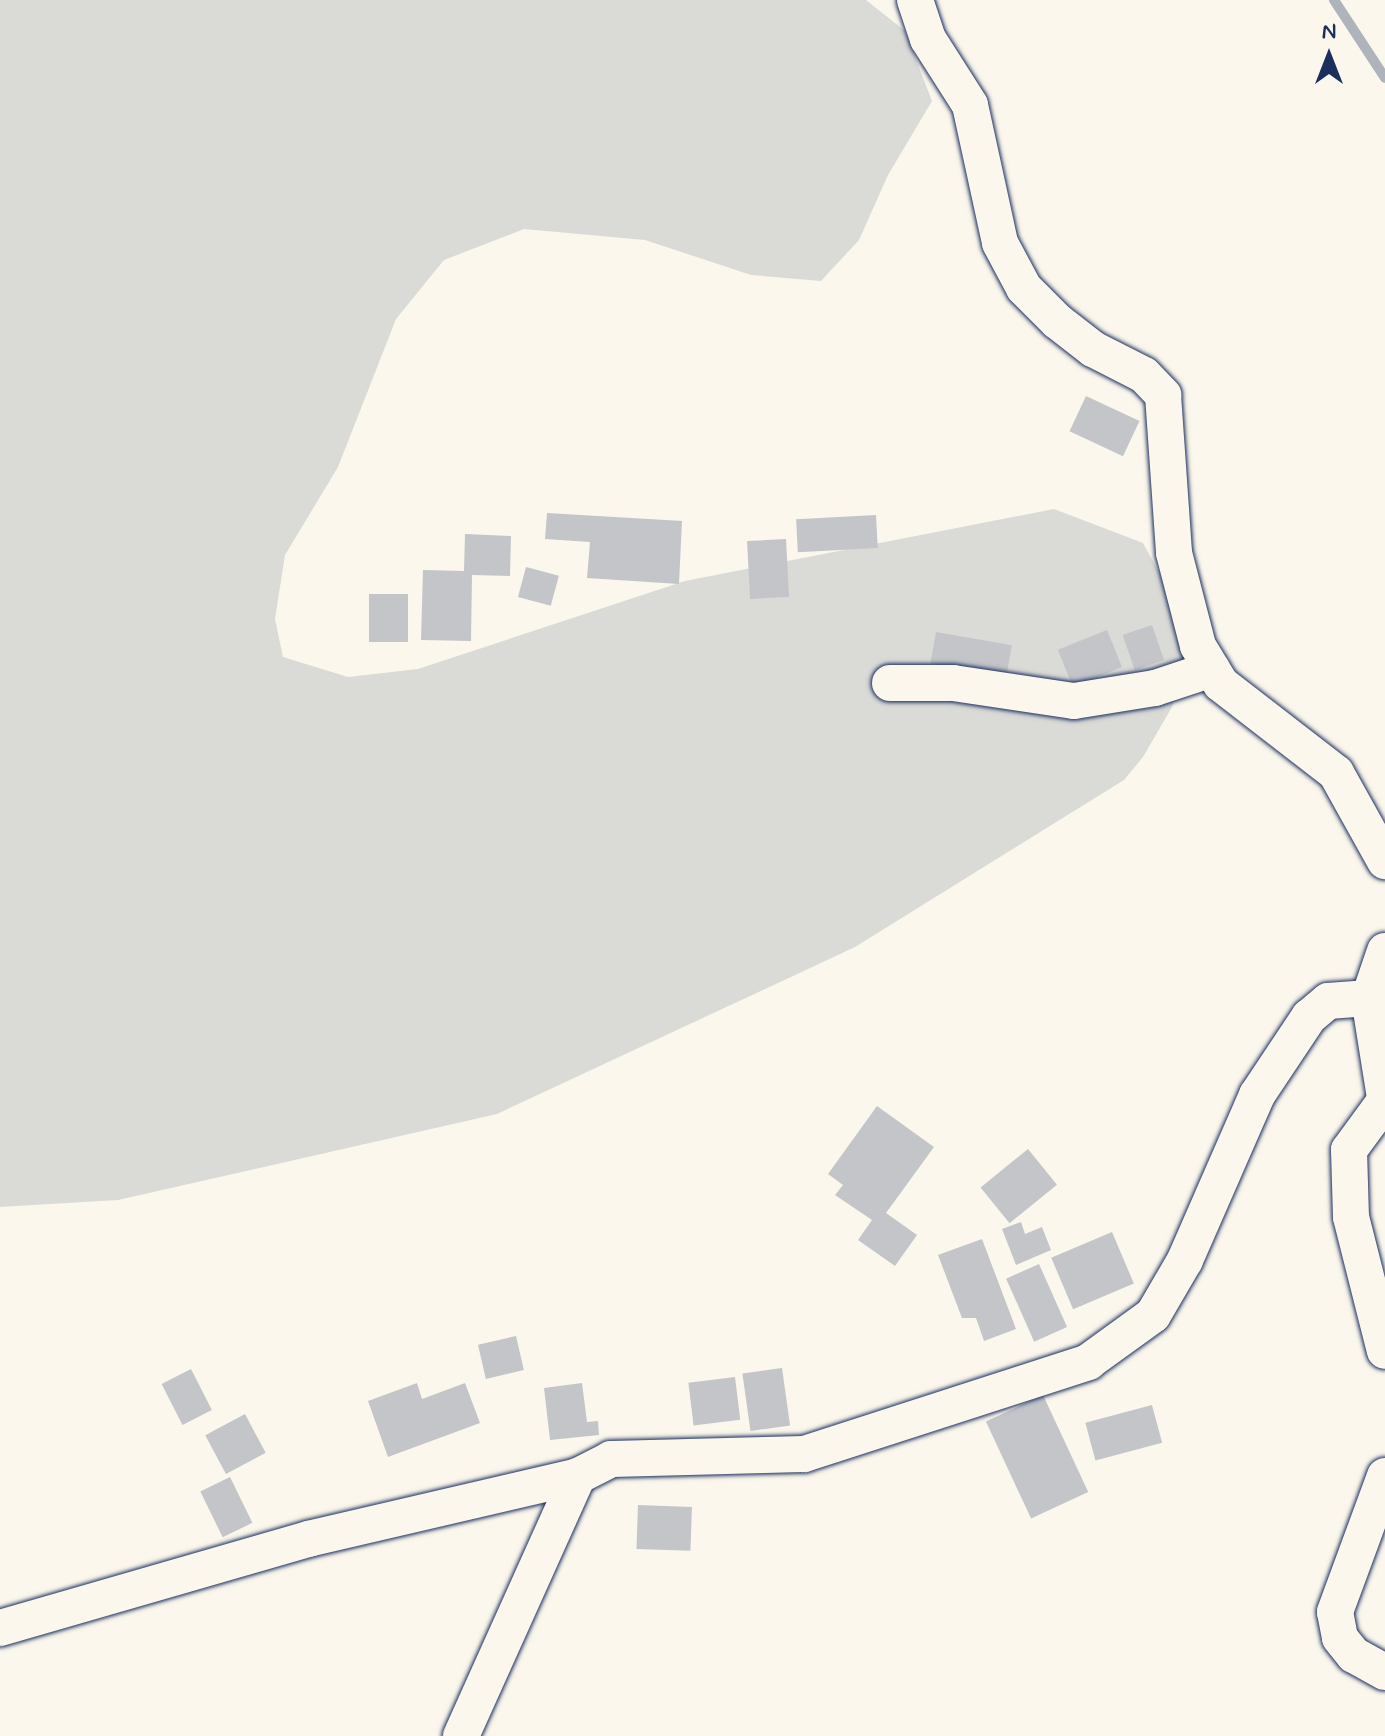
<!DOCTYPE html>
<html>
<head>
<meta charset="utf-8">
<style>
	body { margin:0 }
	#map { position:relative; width:1385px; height:1736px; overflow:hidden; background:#fbf7ec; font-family:Mynerve,sans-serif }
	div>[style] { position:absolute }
	.green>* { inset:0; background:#dadad7 }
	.stream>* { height:10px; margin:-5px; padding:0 5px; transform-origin:5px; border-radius:5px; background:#afb3bb }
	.building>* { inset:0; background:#c3c5c9; transform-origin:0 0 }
	.roads { filter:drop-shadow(0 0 2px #1b2f5e) drop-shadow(0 0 2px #1b2f5e) }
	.minor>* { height:36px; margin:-18px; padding:0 18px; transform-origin:18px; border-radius:18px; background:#fbf7ec }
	span { translate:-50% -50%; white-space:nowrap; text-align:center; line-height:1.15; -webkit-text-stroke:8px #fbf7ec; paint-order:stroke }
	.north { position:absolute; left:1289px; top:16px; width:80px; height:80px; -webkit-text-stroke:6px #fbf7ec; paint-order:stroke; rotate:0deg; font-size:22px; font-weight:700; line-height:32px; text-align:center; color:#1b2f5e }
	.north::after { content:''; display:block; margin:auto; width:28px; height:36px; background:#1b2f5e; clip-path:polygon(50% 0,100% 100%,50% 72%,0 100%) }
</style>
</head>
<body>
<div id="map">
	<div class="green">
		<div style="clip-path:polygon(0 0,866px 0,905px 31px,932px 101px,888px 175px,859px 240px,821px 281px,751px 275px,645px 240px,524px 229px,444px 260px,396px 319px,338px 467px,285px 555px,275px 619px,283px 657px,348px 677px,418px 669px,685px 581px,1054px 509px,1143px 543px,1179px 609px,1187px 651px,1172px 707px,1143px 757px,1124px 780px,855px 947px,497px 1114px,118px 1200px,0 1207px)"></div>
	</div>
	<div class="stream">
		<div style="left:1334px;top:0;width:93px;rotate:56.8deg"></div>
	</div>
	<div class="building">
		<div style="left:1086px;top:396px;width:59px;height:39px;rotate:25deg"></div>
		<div style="clip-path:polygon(547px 513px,682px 521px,679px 584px,587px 578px,590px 542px,545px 539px)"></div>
		<div style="left:876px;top:515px;width:33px;height:80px;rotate:87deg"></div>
		<div style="clip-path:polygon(465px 534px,511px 536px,510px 576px,472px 575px,471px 641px,421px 640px,423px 570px,464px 571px)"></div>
		<div style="left:786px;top:539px;width:58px;height:39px;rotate:87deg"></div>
		<div style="left:526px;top:567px;width:34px;height:31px;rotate:15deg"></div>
		<div style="left:369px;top:594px;width:39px;height:48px"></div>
		<div style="left:1152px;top:625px;width:37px;height:31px;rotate:71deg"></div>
		<div style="left:1107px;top:630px;width:40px;height:53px;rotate:68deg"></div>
		<div style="left:936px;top:632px;width:77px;height:32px;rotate:10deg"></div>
		<div style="clip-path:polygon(877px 1106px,934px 1147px,886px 1213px,917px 1235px,895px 1266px,858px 1240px,872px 1220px,835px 1195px,843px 1185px,828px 1174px)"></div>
		<div style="left:1028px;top:1149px;width:46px;height:61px;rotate:51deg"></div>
		<div style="clip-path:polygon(1021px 1222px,1025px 1234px,1042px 1227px,1051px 1250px,1016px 1265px,1002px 1229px)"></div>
		<div style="left:1112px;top:1232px;width:56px;height:66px;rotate:67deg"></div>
		<div style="clip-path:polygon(982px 1239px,1016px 1329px,984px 1341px,976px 1318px,962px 1318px,938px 1255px)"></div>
		<div style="left:1039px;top:1264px;width:69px;height:36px;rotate:66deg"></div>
		<div style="left:516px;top:1336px;width:35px;height:39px;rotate:77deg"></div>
		<div style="left:782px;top:1368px;width:58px;height:40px;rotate:82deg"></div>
		<div style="left:191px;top:1369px;width:46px;height:33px;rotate:63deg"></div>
		<div style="left:735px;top:1377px;width:43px;height:47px;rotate:83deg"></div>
		<div style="clip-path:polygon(417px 1383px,422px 1399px,465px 1383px,480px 1423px,388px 1457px,368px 1401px)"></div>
		<div style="clip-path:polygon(582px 1383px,587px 1422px,598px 1421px,599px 1435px,550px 1440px,544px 1388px)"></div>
		<div style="left:1043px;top:1395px;width:107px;height:63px;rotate:65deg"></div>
		<div style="left:1152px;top:1405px;width:39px;height:69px;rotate:75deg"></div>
		<div style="left:245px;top:1414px;width:44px;height:45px;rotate:62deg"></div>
		<div style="left:230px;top:1477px;width:51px;height:33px;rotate:64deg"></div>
		<div style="left:638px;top:1505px;width:54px;height:44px;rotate:2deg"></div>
	</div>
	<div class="roads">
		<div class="minor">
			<div style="left:915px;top:0;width:41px;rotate:71.6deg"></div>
			<div style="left:928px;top:39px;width:78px;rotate:57.5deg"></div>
			<div style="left:970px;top:105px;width:141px;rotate:77.7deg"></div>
			<div style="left:1000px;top:243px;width:51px;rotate:61.9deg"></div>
			<div style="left:1024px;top:288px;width:47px;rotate:45deg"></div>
			<div style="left:1057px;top:321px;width:46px;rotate:37.9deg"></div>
			<div style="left:1093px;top:349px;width:57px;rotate:27deg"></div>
			<div style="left:1144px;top:375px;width:28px;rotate:46deg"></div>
			<div style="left:1163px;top:395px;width:158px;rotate:86deg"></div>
			<div style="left:1174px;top:553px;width:96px;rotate:75.5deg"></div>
			<div style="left:1198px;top:646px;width:44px;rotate:58.8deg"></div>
			<div style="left:1221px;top:684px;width:145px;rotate:37.7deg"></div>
			<div style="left:1336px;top:773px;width:101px;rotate:60.9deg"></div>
			<div style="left:890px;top:683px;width:63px"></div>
			<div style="left:953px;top:683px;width:122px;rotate:8.5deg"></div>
			<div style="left:1074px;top:701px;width:82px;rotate:-9.1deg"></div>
			<div style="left:1155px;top:688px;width:60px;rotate:-18.4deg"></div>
			<div style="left:1385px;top:951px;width:50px;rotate:108.8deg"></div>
			<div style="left:1369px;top:998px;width:101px;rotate:80.9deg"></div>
			<div style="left:1385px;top:1101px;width:61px;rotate:126.3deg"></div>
			<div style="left:1349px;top:1150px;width:67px;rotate:88.3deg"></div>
			<div style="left:1351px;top:1217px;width:138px;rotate:75.8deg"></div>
			<div style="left:1385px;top:1476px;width:145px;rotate:110.2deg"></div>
			<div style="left:1335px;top:1612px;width:26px;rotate:79deg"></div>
			<div style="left:1340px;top:1638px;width:22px;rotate:51deg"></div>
			<div style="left:1354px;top:1655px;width:35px;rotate:29deg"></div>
			<div style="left:0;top:1628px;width:321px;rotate:-16.1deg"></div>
			<div style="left:308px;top:1539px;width:277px;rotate:-13.1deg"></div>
			<div style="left:578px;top:1476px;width:37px;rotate:-27deg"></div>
			<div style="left:611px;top:1459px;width:193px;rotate:-1.5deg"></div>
			<div style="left:804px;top:1454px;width:299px;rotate:-17.9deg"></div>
			<div style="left:1088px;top:1362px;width:80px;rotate:-35.9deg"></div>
			<div style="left:1153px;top:1315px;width:64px;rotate:-59.8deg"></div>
			<div style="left:1185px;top:1260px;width:180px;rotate:-66.4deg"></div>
			<div style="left:1257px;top:1095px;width:94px;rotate:-56.3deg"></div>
			<div style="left:1309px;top:1017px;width:25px;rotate:-40deg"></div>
			<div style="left:1328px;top:1001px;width:41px;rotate:-4.2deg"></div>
			<div style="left:461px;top:1736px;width:285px;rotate:-65.8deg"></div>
		</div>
	</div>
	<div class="north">N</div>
</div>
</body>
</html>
